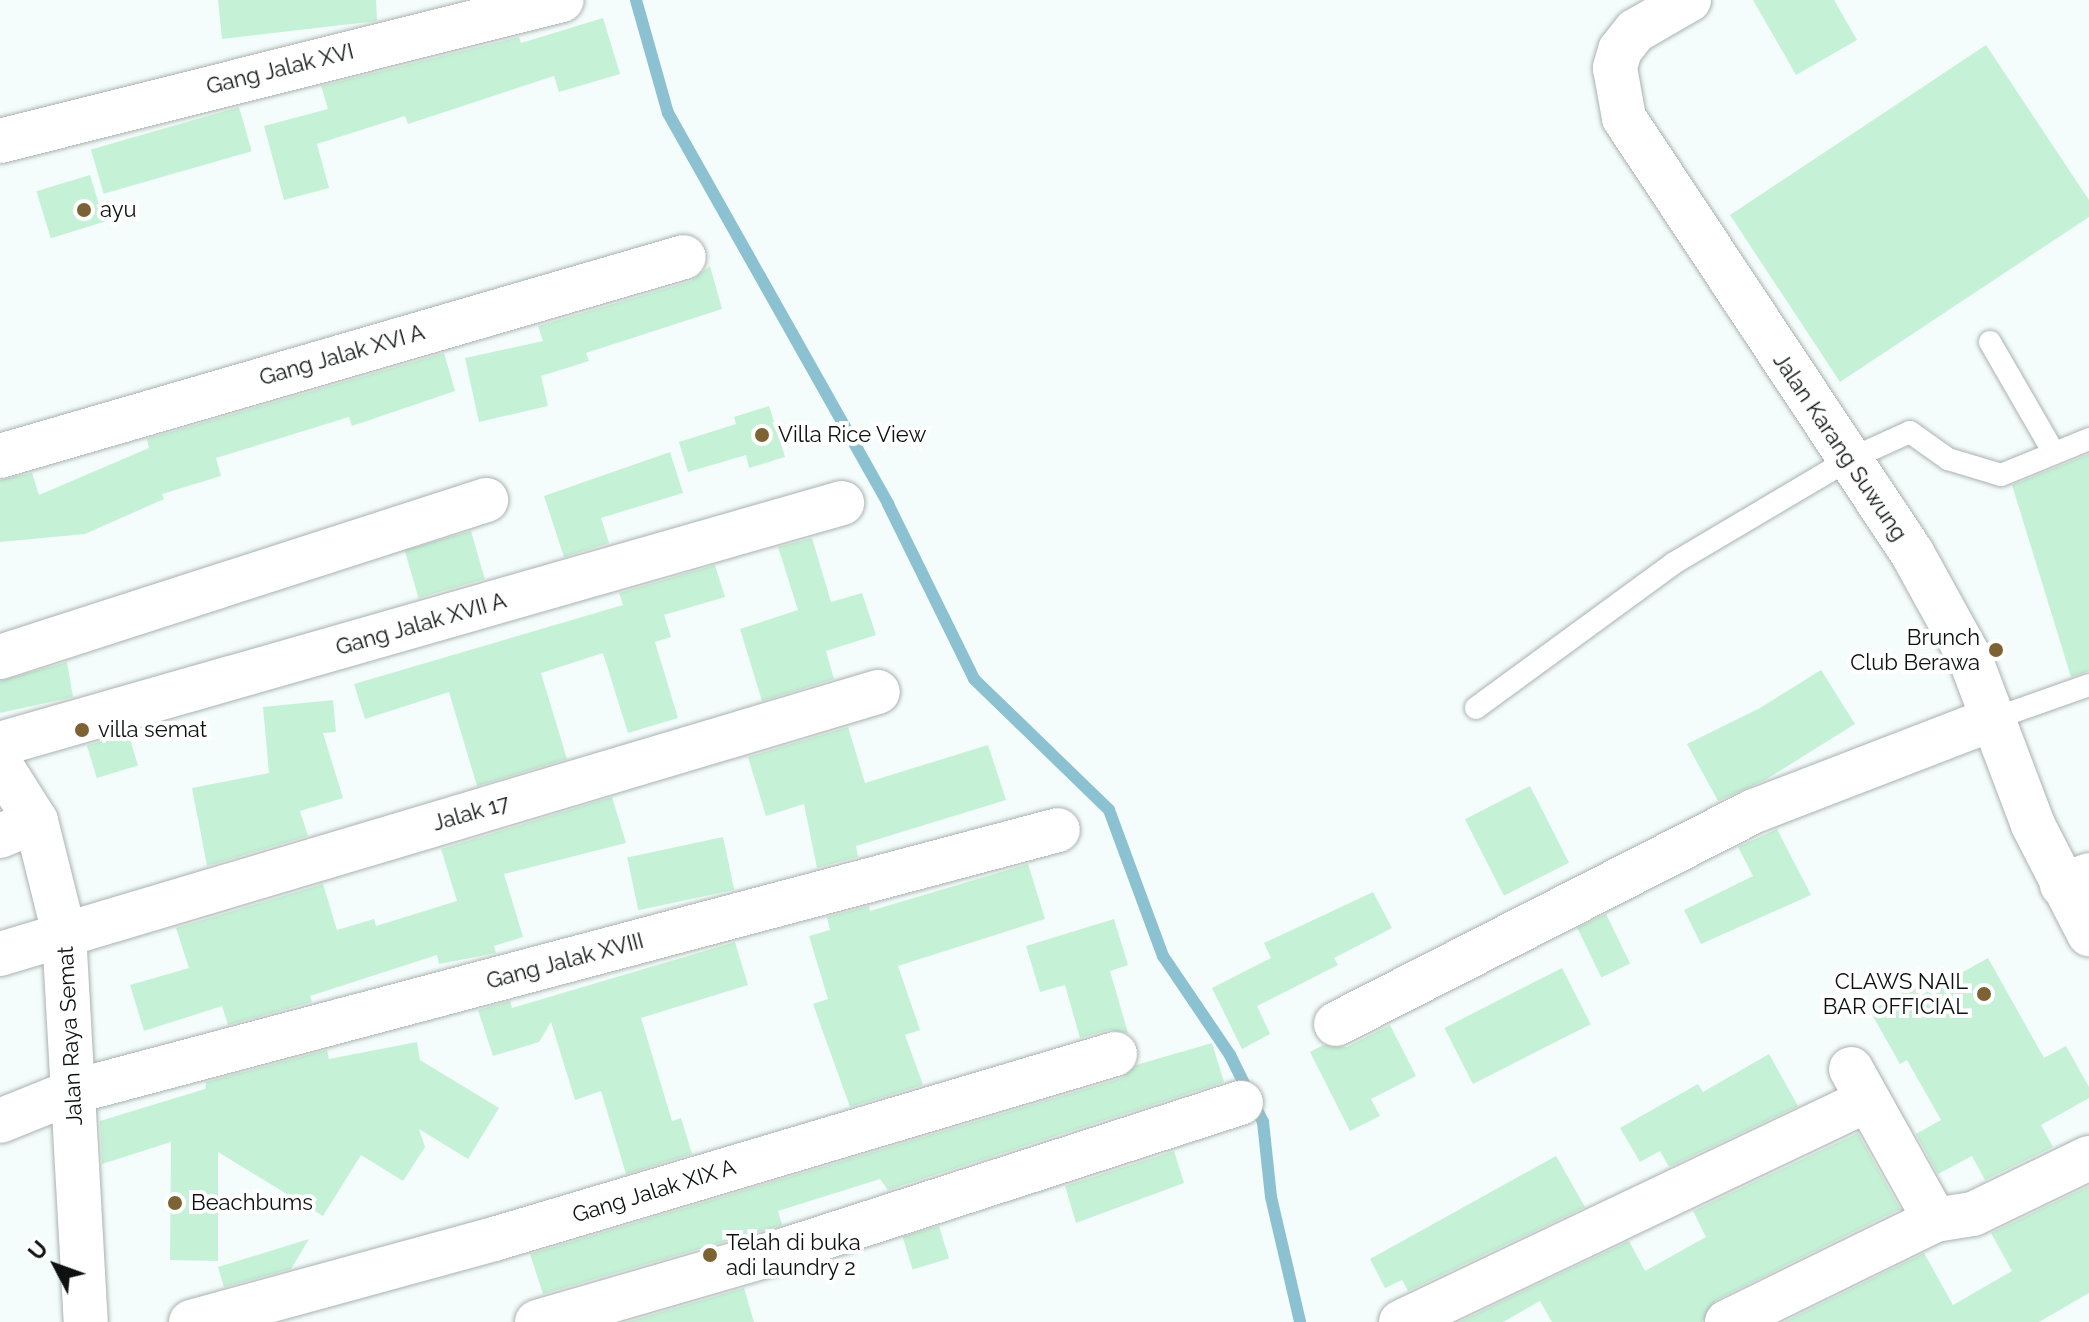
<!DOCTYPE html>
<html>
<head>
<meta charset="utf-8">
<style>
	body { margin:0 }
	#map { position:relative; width:2089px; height:1322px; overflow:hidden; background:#f4fdfb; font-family:Raleway,sans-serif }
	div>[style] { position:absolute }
	.stream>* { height:12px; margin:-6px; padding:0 6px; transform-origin:6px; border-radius:6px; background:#8cc1d1 }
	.building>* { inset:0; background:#c5f2d6; transform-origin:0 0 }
	.roads { filter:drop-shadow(0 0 2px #aab2b0) drop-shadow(0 0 2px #aab2b0) }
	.lane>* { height:22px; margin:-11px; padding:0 11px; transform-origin:11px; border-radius:11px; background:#fff }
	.street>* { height:44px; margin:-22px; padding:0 22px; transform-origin:22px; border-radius:22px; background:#fff }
	.secondary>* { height:44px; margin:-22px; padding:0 22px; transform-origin:22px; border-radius:22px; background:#fff }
	.dots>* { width:22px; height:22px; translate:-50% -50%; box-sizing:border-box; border:4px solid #fff; border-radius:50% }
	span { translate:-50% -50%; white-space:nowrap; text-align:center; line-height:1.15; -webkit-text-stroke:8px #fff; paint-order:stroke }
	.street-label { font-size:22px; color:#0e1110 }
	.poi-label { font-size:22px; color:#0e1110 }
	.left { translate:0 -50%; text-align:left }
	.right { translate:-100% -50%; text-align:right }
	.north { position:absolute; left:16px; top:1226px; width:80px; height:80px; -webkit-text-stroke:6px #fff; paint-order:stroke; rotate:311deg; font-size:22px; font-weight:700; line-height:32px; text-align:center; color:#0e1110 }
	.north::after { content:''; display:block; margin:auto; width:28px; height:36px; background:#0e1110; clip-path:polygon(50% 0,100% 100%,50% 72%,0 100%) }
</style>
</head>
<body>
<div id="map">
	<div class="stream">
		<div style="left:636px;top:0;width:117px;rotate:74.2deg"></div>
		<div style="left:668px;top:113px;width:449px;rotate:60.6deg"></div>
		<div style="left:888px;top:504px;width:195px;rotate:63.8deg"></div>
		<div style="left:974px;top:679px;width:188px;rotate:44.1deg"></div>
		<div style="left:1109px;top:810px;width:156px;rotate:69.7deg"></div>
		<div style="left:1163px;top:956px;width:120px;rotate:55.9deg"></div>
		<div style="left:1230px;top:1055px;width:75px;rotate:63.8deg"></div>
		<div style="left:1263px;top:1122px;width:75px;rotate:83.9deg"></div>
		<div style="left:1271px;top:1197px;width:128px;rotate:76.9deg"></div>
	</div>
	<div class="building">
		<div style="clip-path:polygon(218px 0,376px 0,377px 21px,222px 39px)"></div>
		<div style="clip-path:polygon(1753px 0,1834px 0,1857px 40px,1796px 75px)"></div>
		<div style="clip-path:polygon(603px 18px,620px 74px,559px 92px,554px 76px,408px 124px,405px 116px,317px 144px,329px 188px,284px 200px,264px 126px,328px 109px,321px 86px,519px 37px,521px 43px)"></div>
		<div style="clip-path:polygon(1986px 45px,2089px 200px,2089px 217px,1840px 382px,1730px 215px)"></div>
		<div style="left:239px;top:107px;width:46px;height:154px;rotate:74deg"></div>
		<div style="left:90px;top:175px;width:49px;height:56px;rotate:73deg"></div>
		<div style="clip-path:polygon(710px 266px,722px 309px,586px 353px,589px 361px,541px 376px,548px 406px,479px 422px,465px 358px,543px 341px,538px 326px,691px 281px)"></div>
		<div style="clip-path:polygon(444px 353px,455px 391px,352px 426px,349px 417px,216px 458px,221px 476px,162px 494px,164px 499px,85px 534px,0 542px,0 480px,32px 473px,39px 495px,149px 448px,147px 439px)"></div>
		<div style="clip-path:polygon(769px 406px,785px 457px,749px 468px,746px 455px,688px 472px,679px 442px,736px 424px,734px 417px)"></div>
		<div style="clip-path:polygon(670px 452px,683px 493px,601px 518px,609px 543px,564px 557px,544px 496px)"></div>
		<div style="clip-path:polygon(2089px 454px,2089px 671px,2071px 677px,2012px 485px)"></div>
		<div style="left:471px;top:531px;width:50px;height:69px;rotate:74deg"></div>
		<div style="clip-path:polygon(812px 538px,831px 602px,862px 593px,876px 635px,826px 651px,834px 679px,762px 701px,740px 629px,798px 610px,778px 547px)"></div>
		<div style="clip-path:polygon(715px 565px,725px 597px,664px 615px,671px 637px,655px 642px,678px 718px,628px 733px,603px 653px,541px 673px,567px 759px,477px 786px,449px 692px,365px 719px,354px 684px,623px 605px,619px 593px)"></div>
		<div style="clip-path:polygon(67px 662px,73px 697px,0 713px,0 681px)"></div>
		<div style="clip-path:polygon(1821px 670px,1855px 724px,1765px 780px,1718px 801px,1687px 744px,1760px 708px)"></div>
		<div style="clip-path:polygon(333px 700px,336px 732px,323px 733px,343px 798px,300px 811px,308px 836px,207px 866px,192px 788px,269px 773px,263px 707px)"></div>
		<div style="clip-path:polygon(848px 727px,865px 783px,988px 745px,1006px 800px,856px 846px,858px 857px,817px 868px,804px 804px,766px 816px,748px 757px)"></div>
		<div style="left:128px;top:733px;width:34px;height:43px;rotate:73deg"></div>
		<div style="left:1530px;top:786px;width:86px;height:73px;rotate:63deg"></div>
		<div style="clip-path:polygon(612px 797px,626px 843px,504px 874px,523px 937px,494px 946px,496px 953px,439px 964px,437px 955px,310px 996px,312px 1002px,228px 1025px,222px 1006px,144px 1031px,130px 985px,189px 968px,176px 928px,323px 884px,337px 930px,374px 919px,376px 926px,457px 901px,441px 849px)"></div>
		<div style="clip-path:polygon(1777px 829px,1811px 895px,1701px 944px,1684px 910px,1753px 876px,1738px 847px)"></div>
		<div style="left:723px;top:837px;width:54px;height:98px;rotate:78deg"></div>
		<div style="clip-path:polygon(1028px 864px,1045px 919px,898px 966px,920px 1030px,905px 1035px,923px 1085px,850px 1107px,813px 1004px,828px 999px,809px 936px,830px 930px,827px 917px,869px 906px,870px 911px)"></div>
		<div style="clip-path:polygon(1373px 892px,1392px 928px,1334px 958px,1338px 965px,1257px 1006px,1270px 1034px,1242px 1049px,1212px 988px,1271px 958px,1264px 943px)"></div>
		<div style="left:1606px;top:914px;width:55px;height:32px;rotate:64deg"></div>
		<div style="clip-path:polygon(1114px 919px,1128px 965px,1110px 971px,1128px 1033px,1109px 1030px,1080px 1038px,1065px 985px,1040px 992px,1026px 946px)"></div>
		<div style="clip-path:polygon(735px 942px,748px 985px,641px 1018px,672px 1121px,681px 1118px,692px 1154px,626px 1174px,601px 1091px,575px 1100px,551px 1022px,539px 1042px,493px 1056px,478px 1010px,510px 1001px,512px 1008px)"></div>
		<div style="clip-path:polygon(1988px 958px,2044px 1058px,2066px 1046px,2089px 1087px,2089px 1098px,2041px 1125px,2053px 1147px,1985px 1180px,1972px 1156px,1938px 1174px,1916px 1134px,1941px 1120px,1907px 1060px,1900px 1064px,1870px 1011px,1914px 986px,1920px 996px)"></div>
		<div style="left:1562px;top:968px;width:63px;height:132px;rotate:63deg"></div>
		<div style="clip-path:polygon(1390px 1025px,1416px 1076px,1371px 1099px,1380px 1116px,1350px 1131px,1310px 1052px,1323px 1045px,1347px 1047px)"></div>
		<div style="clip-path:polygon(417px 1042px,420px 1060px,499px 1108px,468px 1159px,419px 1129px,425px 1147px,403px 1181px,361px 1155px,323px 1216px,218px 1152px,218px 1261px,170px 1260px,171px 1142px,102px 1164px,100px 1121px,205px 1089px,206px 1082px,327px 1050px,329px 1059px)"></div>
		<div style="clip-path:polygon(1212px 1043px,1224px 1082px,888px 1190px,880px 1179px,778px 1211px,782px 1225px,543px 1294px,530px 1254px,1122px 1078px,1136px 1065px)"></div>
		<div style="clip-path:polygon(1769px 1054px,1798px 1106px,1669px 1167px,1660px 1151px,1640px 1162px,1620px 1128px,1698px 1084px,1703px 1092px)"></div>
		<div style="clip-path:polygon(1858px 1133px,1900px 1209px,1716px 1300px,1702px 1322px,1552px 1322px,1540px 1301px,1503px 1322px,1459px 1322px,1629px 1241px,1645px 1271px,1706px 1237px,1693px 1211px)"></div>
		<div style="clip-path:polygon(1174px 1151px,1184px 1183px,1076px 1223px,1065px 1186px)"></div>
		<div style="clip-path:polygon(1556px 1156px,1585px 1207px,1408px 1291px,1402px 1280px,1385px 1288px,1370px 1259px)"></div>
		<div style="clip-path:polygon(2089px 1186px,2089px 1293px,2039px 1322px,1784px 1322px,1924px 1253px,1953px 1305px,2012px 1271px,1991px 1233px)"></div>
		<div style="left:939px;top:1226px;width:34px;height:38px;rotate:73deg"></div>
		<div style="clip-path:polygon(309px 1239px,291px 1269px,224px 1287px,218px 1267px)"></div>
		<div style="clip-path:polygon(744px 1288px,754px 1322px,627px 1322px)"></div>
	</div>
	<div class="roads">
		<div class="lane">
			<div style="left:1990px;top:342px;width:128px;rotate:60deg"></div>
			<div style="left:1476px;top:708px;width:245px;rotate:-36.2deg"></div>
			<div style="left:1674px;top:563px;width:202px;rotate:-30.6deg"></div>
			<div style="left:1848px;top:460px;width:68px;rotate:-24.3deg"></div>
			<div style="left:1910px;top:432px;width:47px;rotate:35.4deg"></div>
			<div style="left:1948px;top:459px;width:55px;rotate:16.8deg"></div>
			<div style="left:2001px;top:475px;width:95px;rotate:-22.2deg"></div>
			<div style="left:1993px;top:719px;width:102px;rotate:-19.5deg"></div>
		</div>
		<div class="street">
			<div style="left:0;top:141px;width:579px;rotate:-14.08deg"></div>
			<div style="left:0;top:456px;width:712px;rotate:-16.22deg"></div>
			<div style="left:0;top:657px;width:511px;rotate:-17.9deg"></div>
			<div style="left:0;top:744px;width:876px;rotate:-15.97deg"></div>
			<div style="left:0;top:836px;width:39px;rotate:-23deg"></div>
			<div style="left:2062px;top:885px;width:29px;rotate:-20deg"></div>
			<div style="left:0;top:954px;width:916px;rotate:-16.62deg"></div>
			<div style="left:1336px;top:1024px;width:469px;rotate:-27deg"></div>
			<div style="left:1754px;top:811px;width:256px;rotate:-21.1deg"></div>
			<div style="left:1851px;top:1069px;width:173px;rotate:60.9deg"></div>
			<div style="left:1935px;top:1220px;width:38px;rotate:-9deg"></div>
			<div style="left:1973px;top:1214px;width:129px;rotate:-25.8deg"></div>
			<div style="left:0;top:1121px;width:78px;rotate:-21.9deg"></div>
			<div style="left:72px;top:1092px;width:1020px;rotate:-14.88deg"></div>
			<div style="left:191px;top:1322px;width:314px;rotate:-15.3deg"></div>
			<div style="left:494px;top:1239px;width:648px;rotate:-16.59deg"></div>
			<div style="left:537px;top:1322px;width:261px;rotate:-16.2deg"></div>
			<div style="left:788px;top:1249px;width:476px;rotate:-17.9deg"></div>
			<div style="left:1401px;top:1322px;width:517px;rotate:-25.43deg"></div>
			<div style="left:1727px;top:1322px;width:232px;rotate:-26.1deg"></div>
		</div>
		<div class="secondary">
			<div style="left:1689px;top:0;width:62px;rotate:150.1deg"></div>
			<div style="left:1635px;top:31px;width:24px;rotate:128deg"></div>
			<div style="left:1620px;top:50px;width:19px;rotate:106deg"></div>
			<div style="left:1615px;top:68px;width:51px;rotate:79.8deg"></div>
			<div style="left:1624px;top:118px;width:522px;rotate:56.49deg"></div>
			<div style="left:1912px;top:553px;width:120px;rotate:61.1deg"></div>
			<div style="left:1970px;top:658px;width:178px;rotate:69.3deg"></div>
			<div style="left:2033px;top:825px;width:123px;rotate:62.8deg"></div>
			<div style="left:0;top:764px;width:67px;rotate:57.7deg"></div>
			<div style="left:36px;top:821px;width:115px;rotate:76deg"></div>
			<div style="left:64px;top:933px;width:390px;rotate:86.8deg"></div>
		</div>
	</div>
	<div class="dots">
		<div style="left:84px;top:210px;background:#7d6234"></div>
		<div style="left:762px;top:435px;background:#7d6234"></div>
		<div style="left:1996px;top:650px;background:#7d6234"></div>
		<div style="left:82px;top:730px;background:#7d6234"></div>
		<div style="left:1984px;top:994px;background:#7d6234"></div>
		<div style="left:175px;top:1203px;background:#7d6234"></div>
		<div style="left:710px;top:1255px;background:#7d6234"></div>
	</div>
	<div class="street-label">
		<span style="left:280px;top:69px;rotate:-14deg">Gang Jalak XVI</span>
		<span style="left:342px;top:355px;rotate:-16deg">Gang Jalak XVI A</span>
		<span style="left:1840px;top:447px;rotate:56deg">Jalan Karang Suwung</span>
		<span style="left:421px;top:624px;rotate:-16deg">Gang Jalak XVII A</span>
		<span style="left:471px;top:813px;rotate:-16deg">Jalak 17</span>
		<span style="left:565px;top:961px;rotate:-15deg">Gang Jalak XVIII</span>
		<span style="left:70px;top:1036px;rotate:-93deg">Jalan Raya Semat</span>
		<span style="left:654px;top:1191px;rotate:-17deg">Gang Jalak XIX A</span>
	</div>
	<div class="poi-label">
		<span class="left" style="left:100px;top:210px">ayu</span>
		<span class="left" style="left:778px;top:435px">Villa Rice View</span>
		<span class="right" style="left:1980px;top:650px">Brunch<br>Club Berawa</span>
		<span class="left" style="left:98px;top:730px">villa semat</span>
		<span class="right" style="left:1968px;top:994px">CLAWS NAIL<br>BAR OFFICIAL</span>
		<span class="left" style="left:191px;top:1203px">Beachbums</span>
		<span class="left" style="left:726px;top:1255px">Telah di buka<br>adi laundry 2</span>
	</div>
	<div class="north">U</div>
</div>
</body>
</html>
